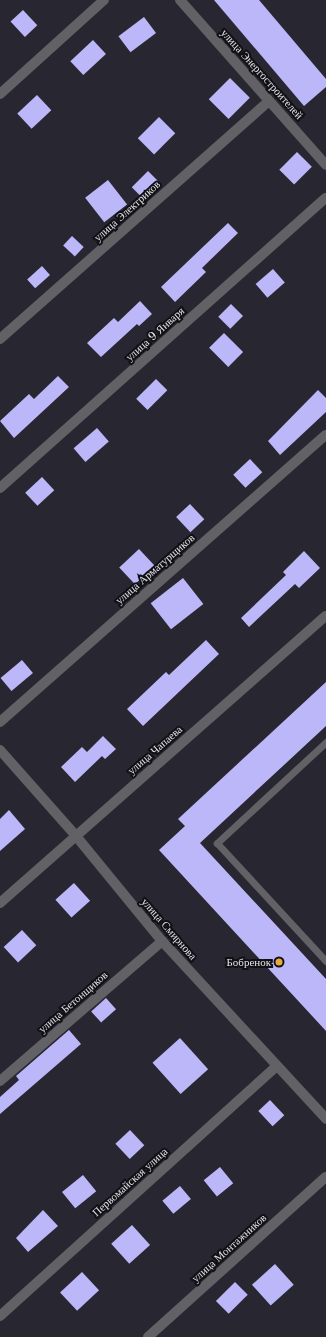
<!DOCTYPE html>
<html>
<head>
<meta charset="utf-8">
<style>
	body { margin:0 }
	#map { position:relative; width:326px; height:1337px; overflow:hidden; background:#282731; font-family:"Libre Baskerville",serif }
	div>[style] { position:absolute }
	.building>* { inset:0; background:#bcb7f8; transform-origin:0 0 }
	.service>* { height:7px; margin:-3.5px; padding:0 3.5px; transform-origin:3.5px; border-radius:3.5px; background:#616166 }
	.minor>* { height:10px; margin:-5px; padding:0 5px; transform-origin:5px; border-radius:5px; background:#616166 }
	.tertiary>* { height:10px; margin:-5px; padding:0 5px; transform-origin:5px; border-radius:5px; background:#616166 }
	.dots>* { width:11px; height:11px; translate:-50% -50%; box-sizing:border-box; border:2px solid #111015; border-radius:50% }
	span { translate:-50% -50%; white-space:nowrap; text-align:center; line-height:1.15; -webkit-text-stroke:4px #111015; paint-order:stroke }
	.street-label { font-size:11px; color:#e2e2e9 }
	.poi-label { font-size:11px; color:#e2e2e9 }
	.right { translate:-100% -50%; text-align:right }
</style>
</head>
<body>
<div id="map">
	<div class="building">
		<div style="clip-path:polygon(214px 0,259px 0,326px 79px,326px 87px,304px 106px)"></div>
		<div style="left:23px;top:10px;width:21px;height:17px;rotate:47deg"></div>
		<div style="left:144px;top:17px;width:20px;height:32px;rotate:53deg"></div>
		<div style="left:93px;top:40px;width:19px;height:31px;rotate:47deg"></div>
		<div style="left:230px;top:78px;width:28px;height:30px;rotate:45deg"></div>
		<div style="left:37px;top:95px;width:21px;height:27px;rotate:47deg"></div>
		<div style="left:159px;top:117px;width:23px;height:30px;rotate:45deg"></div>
		<div style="left:297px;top:152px;width:21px;height:25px;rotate:45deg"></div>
		<div style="left:148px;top:171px;width:17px;height:23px;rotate:45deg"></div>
		<div style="left:108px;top:180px;width:31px;height:29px;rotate:52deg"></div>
		<div style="clip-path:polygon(228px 223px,238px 233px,202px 268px,206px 272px,175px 302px,161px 287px)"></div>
		<div style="left:72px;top:236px;width:16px;height:13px;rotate:43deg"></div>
		<div style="left:42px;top:266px;width:12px;height:20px;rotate:48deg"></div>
		<div style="left:273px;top:269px;width:18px;height:23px;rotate:49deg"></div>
		<div style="clip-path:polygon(140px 301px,152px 314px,139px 326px,137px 324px,101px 357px,87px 343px,114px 318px,118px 322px)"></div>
		<div style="left:231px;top:304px;width:17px;height:18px;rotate:45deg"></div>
		<div style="left:224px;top:333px;width:27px;height:21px;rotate:45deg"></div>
		<div style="clip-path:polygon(58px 376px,69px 387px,14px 438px,0 421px,29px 394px,34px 399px)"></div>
		<div style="left:156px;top:379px;width:16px;height:28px;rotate:45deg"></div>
		<div style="clip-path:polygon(318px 390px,326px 398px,326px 412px,280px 455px,268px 441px)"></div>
		<div style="left:97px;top:428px;width:18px;height:31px;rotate:49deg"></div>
		<div style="left:250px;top:459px;width:18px;height:23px;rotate:47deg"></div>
		<div style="left:42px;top:477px;width:18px;height:23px;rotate:47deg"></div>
		<div style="left:190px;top:504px;width:21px;height:19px;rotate:47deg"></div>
		<div style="left:139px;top:549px;width:23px;height:27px;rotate:47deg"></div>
		<div style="clip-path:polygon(304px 551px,320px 568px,299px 588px,295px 584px,249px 627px,241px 618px,286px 575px,283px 572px)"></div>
		<div style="left:183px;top:578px;width:33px;height:41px;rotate:52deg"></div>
		<div style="clip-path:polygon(206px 640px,219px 654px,143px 726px,127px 709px,166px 672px,169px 675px)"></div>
		<div style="left:22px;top:660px;width:17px;height:28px;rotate:50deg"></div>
		<div style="clip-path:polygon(326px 682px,326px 726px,200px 843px,326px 979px,326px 1031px,159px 850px,185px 826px,178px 819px)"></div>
		<div style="clip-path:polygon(103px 736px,116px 749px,105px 759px,102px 756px,75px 782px,61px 767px,82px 747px,87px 752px)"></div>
		<div style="clip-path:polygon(9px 810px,25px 829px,0 851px,0 819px)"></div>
		<div style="left:74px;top:883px;width:24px;height:25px;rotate:48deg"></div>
		<div style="left:22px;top:930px;width:21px;height:25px;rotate:47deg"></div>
		<div style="left:106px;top:998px;width:15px;height:20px;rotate:48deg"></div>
		<div style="clip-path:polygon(69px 1030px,81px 1044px,0 1114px,0 1097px,19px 1080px,16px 1076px)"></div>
		<div style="left:180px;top:1038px;width:42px;height:37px;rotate:48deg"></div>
		<div style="left:270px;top:1100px;width:21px;height:16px;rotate:47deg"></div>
		<div style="left:130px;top:1130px;width:21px;height:20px;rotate:47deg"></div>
		<div style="left:220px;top:1167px;width:21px;height:21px;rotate:51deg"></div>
		<div style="left:83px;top:1175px;width:21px;height:27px;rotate:51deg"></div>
		<div style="left:180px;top:1186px;width:17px;height:23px;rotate:50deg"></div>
		<div style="clip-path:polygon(43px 1210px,58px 1226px,28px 1252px,16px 1238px)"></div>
		<div style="left:132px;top:1225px;width:27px;height:28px;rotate:48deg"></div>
		<div style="left:275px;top:1264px;width:28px;height:31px;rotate:48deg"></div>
		<div style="left:82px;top:1272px;width:25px;height:30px;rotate:47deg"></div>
		<div style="left:235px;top:1282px;width:18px;height:27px;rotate:45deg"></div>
	</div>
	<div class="service">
		<div style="left:326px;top:742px;width:149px;rotate:137.2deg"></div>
		<div style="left:217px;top:843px;width:161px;rotate:47.3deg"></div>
	</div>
	<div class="minor">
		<div style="left:180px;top:0;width:220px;rotate:48.5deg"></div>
		<div style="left:0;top:94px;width:140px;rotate:-42.1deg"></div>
		<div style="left:0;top:339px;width:359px;rotate:-41.5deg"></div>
		<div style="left:0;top:488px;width:436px;rotate:-41.7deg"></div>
		<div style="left:0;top:722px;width:434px;rotate:-41.4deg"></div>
		<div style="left:0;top:750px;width:115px;rotate:48.5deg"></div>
		<div style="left:76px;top:836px;width:136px;rotate:50.7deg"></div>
		<div style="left:162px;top:941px;width:242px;rotate:47.3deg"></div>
		<div style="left:0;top:1081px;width:214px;rotate:-40.8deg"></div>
		<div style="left:0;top:1316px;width:373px;rotate:-42.1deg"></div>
		<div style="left:148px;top:1337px;width:239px;rotate:-42deg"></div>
	</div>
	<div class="tertiary">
		<div style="left:0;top:903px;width:434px;rotate:-41.4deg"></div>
	</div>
	<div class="dots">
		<div style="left:279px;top:962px;background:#eaaa39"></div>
	</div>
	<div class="street-label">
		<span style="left:262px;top:74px;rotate:48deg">улица Энергостроителей</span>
		<span style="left:127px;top:211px;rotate:-42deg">улица Электриков</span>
		<span style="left:155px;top:334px;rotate:-42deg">улица 9 Января</span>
		<span style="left:155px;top:569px;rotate:-41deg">улица Арматурщиков</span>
		<span style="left:155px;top:750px;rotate:-41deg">улица Чапаева</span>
		<span style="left:169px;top:929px;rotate:49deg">улица Смирнова</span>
		<span style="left:73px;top:1002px;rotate:-41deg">улица Бетонщиков</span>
		<span style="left:130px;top:1182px;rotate:-42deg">Первомайская улица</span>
		<span style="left:229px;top:1248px;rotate:-42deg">улица Монтажников</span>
	</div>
	<div class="poi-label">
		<span class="right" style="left:271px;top:962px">Бобренок</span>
	</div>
</div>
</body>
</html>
